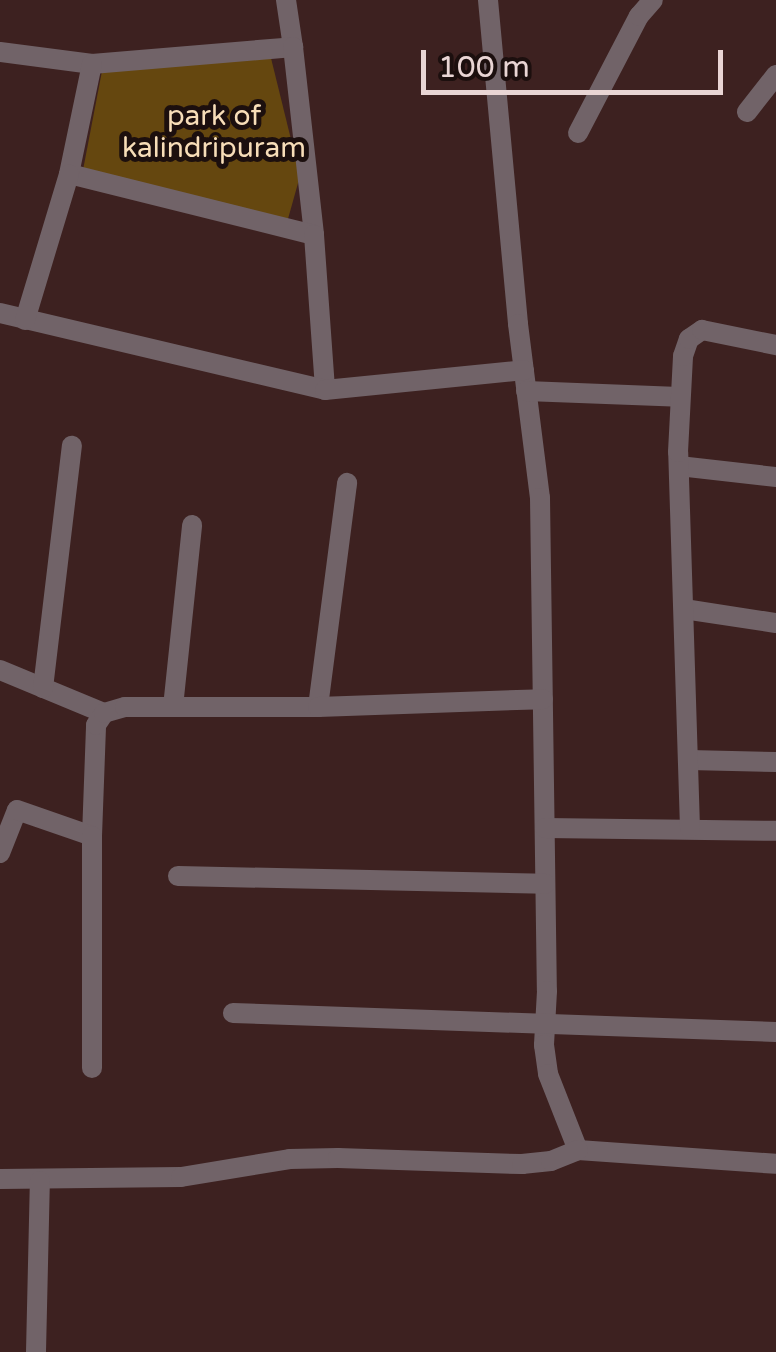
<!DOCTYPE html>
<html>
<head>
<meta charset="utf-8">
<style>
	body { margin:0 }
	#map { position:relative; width:776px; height:1352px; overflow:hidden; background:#3d2120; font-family:"Varela Round",sans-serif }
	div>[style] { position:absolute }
	.green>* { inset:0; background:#65470f }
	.minor>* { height:20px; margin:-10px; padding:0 10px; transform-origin:10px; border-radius:10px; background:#716368 }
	span { translate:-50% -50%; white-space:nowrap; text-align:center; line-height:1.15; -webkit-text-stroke:10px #1c0f0e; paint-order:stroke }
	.park-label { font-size:28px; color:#f7ddb8 }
	.scale { position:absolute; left:421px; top:50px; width:302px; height:45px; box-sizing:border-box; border:5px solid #e9d5d4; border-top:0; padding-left:12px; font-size:30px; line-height:35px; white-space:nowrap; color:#e9d5d4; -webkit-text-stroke:8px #1c0f0e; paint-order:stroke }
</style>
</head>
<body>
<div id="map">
	<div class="green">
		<div style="clip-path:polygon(270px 54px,300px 176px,286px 226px,83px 170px,102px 71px)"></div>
	</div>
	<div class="minor">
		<div style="left:286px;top:0;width:48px;rotate:81.5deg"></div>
		<div style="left:488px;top:0;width:325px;rotate:84.7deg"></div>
		<div style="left:518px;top:324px;width:175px;rotate:82.8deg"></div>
		<div style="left:540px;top:498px;width:493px;rotate:89.2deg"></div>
		<div style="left:547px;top:991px;width:54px;rotate:93.2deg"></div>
		<div style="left:544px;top:1045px;width:29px;rotate:82deg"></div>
		<div style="left:548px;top:1074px;width:82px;rotate:68.5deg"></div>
		<div style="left:578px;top:1150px;width:198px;rotate:4deg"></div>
		<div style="left:0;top:52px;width:93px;rotate:7.4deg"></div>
		<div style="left:92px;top:64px;width:202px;rotate:-4.8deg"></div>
		<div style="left:293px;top:47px;width:189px;rotate:83.6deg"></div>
		<div style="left:314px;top:235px;width:252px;rotate:-166deg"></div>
		<div style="left:69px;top:174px;width:112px;rotate:-78.2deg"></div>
		<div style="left:747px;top:112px;width:47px;rotate:-51.9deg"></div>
		<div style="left:578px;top:133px;width:132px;rotate:-62.5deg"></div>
		<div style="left:639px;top:16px;width:21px;rotate:-49deg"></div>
		<div style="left:314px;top:235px;width:155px;rotate:85.9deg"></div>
		<div style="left:0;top:313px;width:334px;rotate:13.3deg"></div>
		<div style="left:325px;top:390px;width:200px;rotate:-5.7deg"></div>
		<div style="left:25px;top:320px;width:152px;rotate:-73.2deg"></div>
		<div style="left:526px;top:391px;width:153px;rotate:2.2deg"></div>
		<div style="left:679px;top:466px;width:98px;rotate:6.5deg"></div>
		<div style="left:684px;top:609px;width:93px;rotate:8.7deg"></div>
		<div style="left:0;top:670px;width:113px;rotate:22.5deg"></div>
		<div style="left:43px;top:688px;width:244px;rotate:-83.2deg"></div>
		<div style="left:173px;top:707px;width:183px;rotate:-84deg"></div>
		<div style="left:318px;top:707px;width:226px;rotate:-82.6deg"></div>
		<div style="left:689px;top:760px;width:87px;rotate:1.3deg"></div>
		<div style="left:545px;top:828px;width:231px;rotate:0.7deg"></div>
		<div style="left:690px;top:828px;width:376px;rotate:-91.8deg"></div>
		<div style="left:678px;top:452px;width:96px;rotate:-87deg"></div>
		<div style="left:683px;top:356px;width:18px;rotate:-71deg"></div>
		<div style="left:689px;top:339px;width:16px;rotate:-35deg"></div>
		<div style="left:702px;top:330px;width:76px;rotate:11.5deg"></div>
		<div style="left:92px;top:836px;width:111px;rotate:-87.9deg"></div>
		<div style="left:96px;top:725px;width:14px;rotate:-56deg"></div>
		<div style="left:104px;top:713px;width:22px;rotate:-16deg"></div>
		<div style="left:125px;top:707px;width:193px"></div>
		<div style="left:318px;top:707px;width:225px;rotate:-2deg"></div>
		<div style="left:0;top:853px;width:46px;rotate:-68.4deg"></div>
		<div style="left:17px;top:810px;width:79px;rotate:19.1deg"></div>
		<div style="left:92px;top:836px;width:232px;rotate:90deg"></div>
		<div style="left:178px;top:876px;width:367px;rotate:1.2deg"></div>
		<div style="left:233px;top:1013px;width:543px;rotate:2deg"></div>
		<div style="left:0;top:1179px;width:181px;rotate:-0.6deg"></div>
		<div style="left:181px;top:1177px;width:110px;rotate:-9.4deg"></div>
		<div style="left:290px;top:1159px;width:48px;rotate:-1.2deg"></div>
		<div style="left:338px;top:1158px;width:184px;rotate:1.9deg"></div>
		<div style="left:522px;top:1164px;width:29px;rotate:-6deg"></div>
		<div style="left:551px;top:1161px;width:29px;rotate:-22deg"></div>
		<div style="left:36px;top:1352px;width:171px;rotate:-88.7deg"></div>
	</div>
	<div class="park-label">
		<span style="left:214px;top:132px">park of<br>kalindripuram</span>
	</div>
	<div class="scale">100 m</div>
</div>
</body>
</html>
